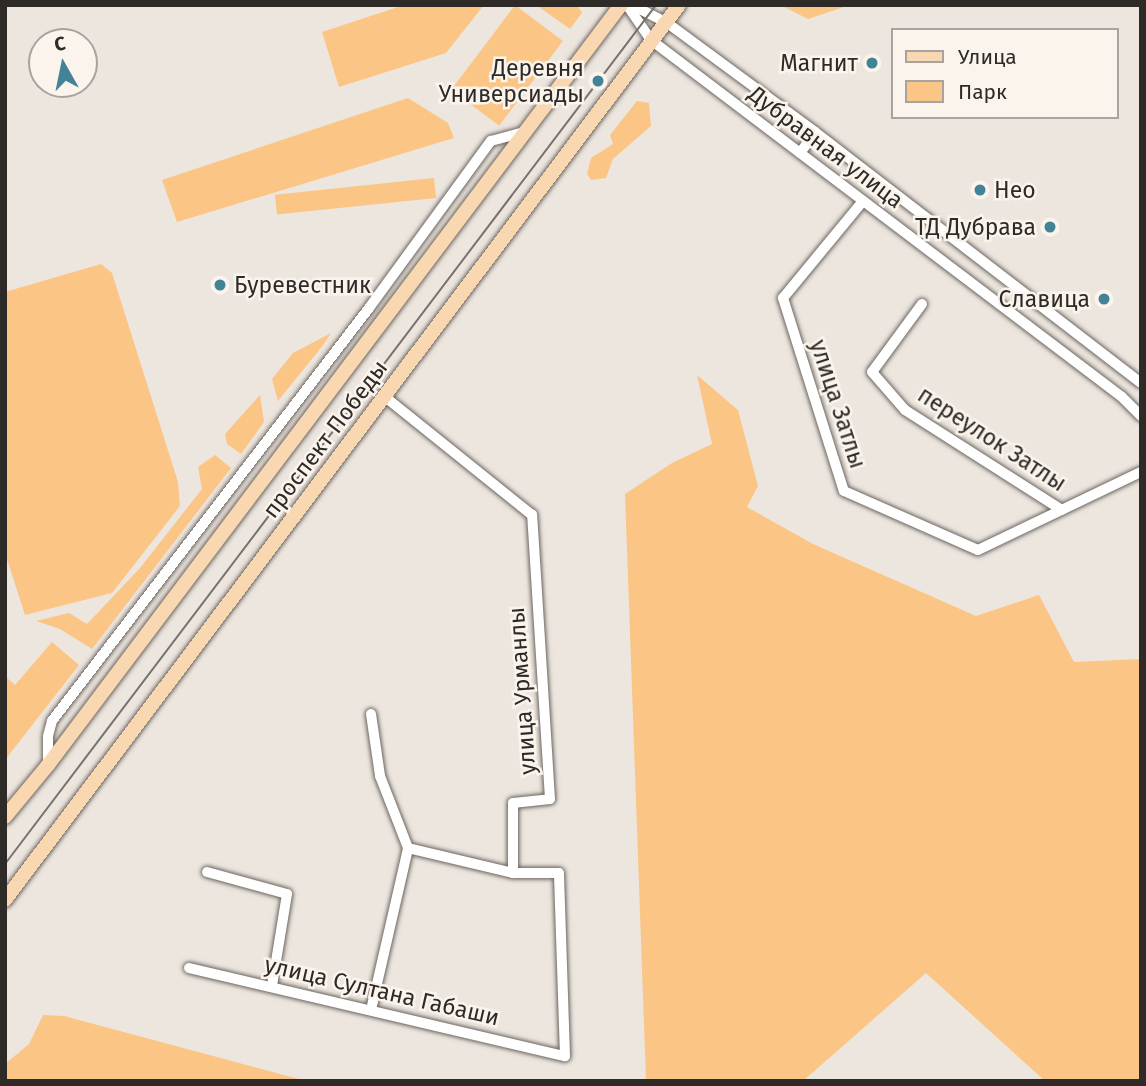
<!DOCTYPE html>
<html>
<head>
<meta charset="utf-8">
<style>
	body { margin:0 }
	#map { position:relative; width:1146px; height:1086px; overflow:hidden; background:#ede6df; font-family:"Fira Sans",sans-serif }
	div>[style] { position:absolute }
	.green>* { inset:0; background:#fbc586; transform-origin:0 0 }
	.roads { filter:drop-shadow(0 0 2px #6c6660) drop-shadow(0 0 2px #6c6660) }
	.minor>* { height:10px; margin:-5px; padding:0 5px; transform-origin:5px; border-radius:5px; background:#fff }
	.major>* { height:14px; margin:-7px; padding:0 7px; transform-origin:7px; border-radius:7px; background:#f9d8b1 }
	.tram>* { height:2px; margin:-1px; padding:0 1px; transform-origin:1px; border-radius:1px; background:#76726e }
	.dots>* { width:19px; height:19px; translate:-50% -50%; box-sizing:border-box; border:4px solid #faf4ec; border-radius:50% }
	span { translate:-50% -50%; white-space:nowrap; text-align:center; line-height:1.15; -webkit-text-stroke:5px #faf4ec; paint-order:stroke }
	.poi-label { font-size:23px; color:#2d2a28 }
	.right { translate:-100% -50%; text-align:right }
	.left { translate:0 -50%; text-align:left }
	.street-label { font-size:23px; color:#2d2a28 }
	.frame { position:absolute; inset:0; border:7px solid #2d2a28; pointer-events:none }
	.legend { position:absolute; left:891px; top:28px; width:228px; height:91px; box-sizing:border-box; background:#faf4ec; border:2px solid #a8a39e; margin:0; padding:9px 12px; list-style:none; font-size:21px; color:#2d2a28 }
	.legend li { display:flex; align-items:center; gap:14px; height:35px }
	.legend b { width:35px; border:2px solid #a8a39e }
	.north { position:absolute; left:28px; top:28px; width:70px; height:70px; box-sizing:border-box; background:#faf4ec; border:2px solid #a8a39e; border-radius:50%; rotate:351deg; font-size:19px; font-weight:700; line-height:28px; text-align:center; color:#2d2a28 }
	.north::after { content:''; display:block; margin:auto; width:24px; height:32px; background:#438396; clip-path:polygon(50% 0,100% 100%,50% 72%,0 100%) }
</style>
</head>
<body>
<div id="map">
	<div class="green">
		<div style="clip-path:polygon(404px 5px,484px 5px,446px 53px,339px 87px,322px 32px)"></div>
		<div style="left:515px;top:5px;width:60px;height:106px;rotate:37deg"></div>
		<div style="clip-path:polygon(536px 5px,577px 5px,582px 13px,570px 29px)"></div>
		<div style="clip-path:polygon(780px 5px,850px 5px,808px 19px)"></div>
		<div style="clip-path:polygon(408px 98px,448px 123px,454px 138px,177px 222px,162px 180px)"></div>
		<div style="clip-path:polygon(637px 101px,649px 103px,651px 126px,613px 159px,606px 178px,591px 180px,587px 174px,591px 158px,613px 144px,610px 135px)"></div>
		<div style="left:434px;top:178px;width:20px;height:160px;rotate:84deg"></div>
		<div style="clip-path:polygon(101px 264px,112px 273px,178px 482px,180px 506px,112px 593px,25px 615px,5px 553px,5px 292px)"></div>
		<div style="clip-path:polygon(331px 333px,324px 344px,278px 401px,272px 379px,293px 353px)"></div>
		<div style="clip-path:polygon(697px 375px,738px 410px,758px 486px,747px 507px,813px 544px,976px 616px,1039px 595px,1074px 662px,1141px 659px,1141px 1081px,1045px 1081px,926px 973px,803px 1081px,646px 1081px,625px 494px,672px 463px,712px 444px)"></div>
		<div style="clip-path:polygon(260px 395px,264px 422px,241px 454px,227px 444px,225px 434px)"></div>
		<div style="clip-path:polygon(215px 455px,231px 468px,92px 649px,60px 629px,36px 621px,69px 613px,87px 624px,140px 568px,202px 489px,198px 467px)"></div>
		<div style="clip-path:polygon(52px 642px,79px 665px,5px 760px,5px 676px,15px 685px)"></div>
		<div style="clip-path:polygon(43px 1015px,64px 1016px,306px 1081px,5px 1081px,5px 1064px,29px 1044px)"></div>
	</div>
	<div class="roads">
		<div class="minor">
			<div style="left:627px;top:5px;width:42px;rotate:55.6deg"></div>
			<div style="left:651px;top:40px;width:591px;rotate:37.16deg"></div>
			<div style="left:1122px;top:397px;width:27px;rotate:45deg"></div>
			<div style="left:632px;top:5px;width:38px;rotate:27deg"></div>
			<div style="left:666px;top:22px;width:185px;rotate:36.4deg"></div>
			<div style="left:815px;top:132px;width:411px;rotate:37.6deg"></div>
			<div style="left:800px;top:153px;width:26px;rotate:-54deg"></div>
			<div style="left:863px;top:201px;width:126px;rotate:129.5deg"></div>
			<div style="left:783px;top:298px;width:202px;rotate:72.5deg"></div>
			<div style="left:844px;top:491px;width:146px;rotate:23.8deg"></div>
			<div style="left:978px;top:550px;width:181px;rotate:-25.6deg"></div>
			<div style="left:922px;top:304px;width:84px;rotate:126.3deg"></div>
			<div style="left:872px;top:372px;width:50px;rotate:49deg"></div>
			<div style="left:905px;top:410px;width:186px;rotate:32.5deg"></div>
			<div style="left:371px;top:714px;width:63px;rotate:81.7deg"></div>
			<div style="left:380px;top:776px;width:77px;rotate:68.7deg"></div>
			<div style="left:408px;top:848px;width:108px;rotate:13.4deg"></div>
			<div style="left:48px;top:765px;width:29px;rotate:-90deg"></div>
			<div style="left:48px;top:736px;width:16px;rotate:-75deg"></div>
			<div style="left:52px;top:721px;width:521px;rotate:-52.49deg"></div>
			<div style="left:369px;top:308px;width:207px;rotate:-53.9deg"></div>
			<div style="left:491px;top:141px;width:35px;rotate:-15deg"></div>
			<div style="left:207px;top:872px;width:83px;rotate:15.4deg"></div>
			<div style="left:287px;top:894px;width:93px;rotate:99.3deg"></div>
			<div style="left:189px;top:968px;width:386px;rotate:13.2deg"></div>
			<div style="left:565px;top:1056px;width:183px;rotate:-91.9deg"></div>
			<div style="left:559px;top:873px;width:46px;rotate:180deg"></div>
			<div style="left:513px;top:873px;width:70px;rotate:-90deg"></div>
			<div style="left:513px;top:803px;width:37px;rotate:-6deg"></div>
			<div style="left:550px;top:799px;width:285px;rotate:-93.6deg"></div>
			<div style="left:532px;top:515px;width:189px;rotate:-141.2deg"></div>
			<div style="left:371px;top:1010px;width:166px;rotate:-77.1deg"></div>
		</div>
		<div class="major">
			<div style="left:5px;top:817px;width:67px;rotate:-50.4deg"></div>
			<div style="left:48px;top:765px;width:952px;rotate:-52.99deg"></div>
			<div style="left:5px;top:900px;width:1120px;rotate:-53.02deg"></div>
		</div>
	</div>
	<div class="tram">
		<div style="left:5px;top:864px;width:1078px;rotate:-52.84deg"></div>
	</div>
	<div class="dots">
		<div style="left:872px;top:63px;background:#438396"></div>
		<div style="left:598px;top:81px;background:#438396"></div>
		<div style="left:980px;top:190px;background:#438396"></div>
		<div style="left:1050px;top:227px;background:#438396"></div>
		<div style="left:220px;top:285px;background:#438396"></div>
		<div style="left:1104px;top:299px;background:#438396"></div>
	</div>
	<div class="poi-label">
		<span class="right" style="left:858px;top:63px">Магнит</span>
		<span class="right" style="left:584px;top:81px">Деревня<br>Универсиады</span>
		<span class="left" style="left:994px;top:190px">Нео</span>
		<span class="right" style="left:1036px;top:227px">ТД Дубрава</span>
		<span class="left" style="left:234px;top:285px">Буревестник</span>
		<span class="right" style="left:1090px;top:299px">Славица</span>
	</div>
	<div class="street-label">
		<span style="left:826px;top:147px;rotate:37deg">Дубравная улица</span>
		<span style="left:838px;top:404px;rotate:72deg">улица Затлы</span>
		<span style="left:325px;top:439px;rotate:-53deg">проспект Победы</span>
		<span style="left:992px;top:439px;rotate:33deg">переулок Затлы</span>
		<span style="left:522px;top:691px;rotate:-94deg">улица Урманлы</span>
		<span style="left:382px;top:991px;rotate:13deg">улица Султана Габаши</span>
	</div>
	<div class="frame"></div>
	<ul class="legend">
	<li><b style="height:9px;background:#f9d8b1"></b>Улица</li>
	<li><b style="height:19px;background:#fbc586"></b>Парк</li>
	</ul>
	<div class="north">С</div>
</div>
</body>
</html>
